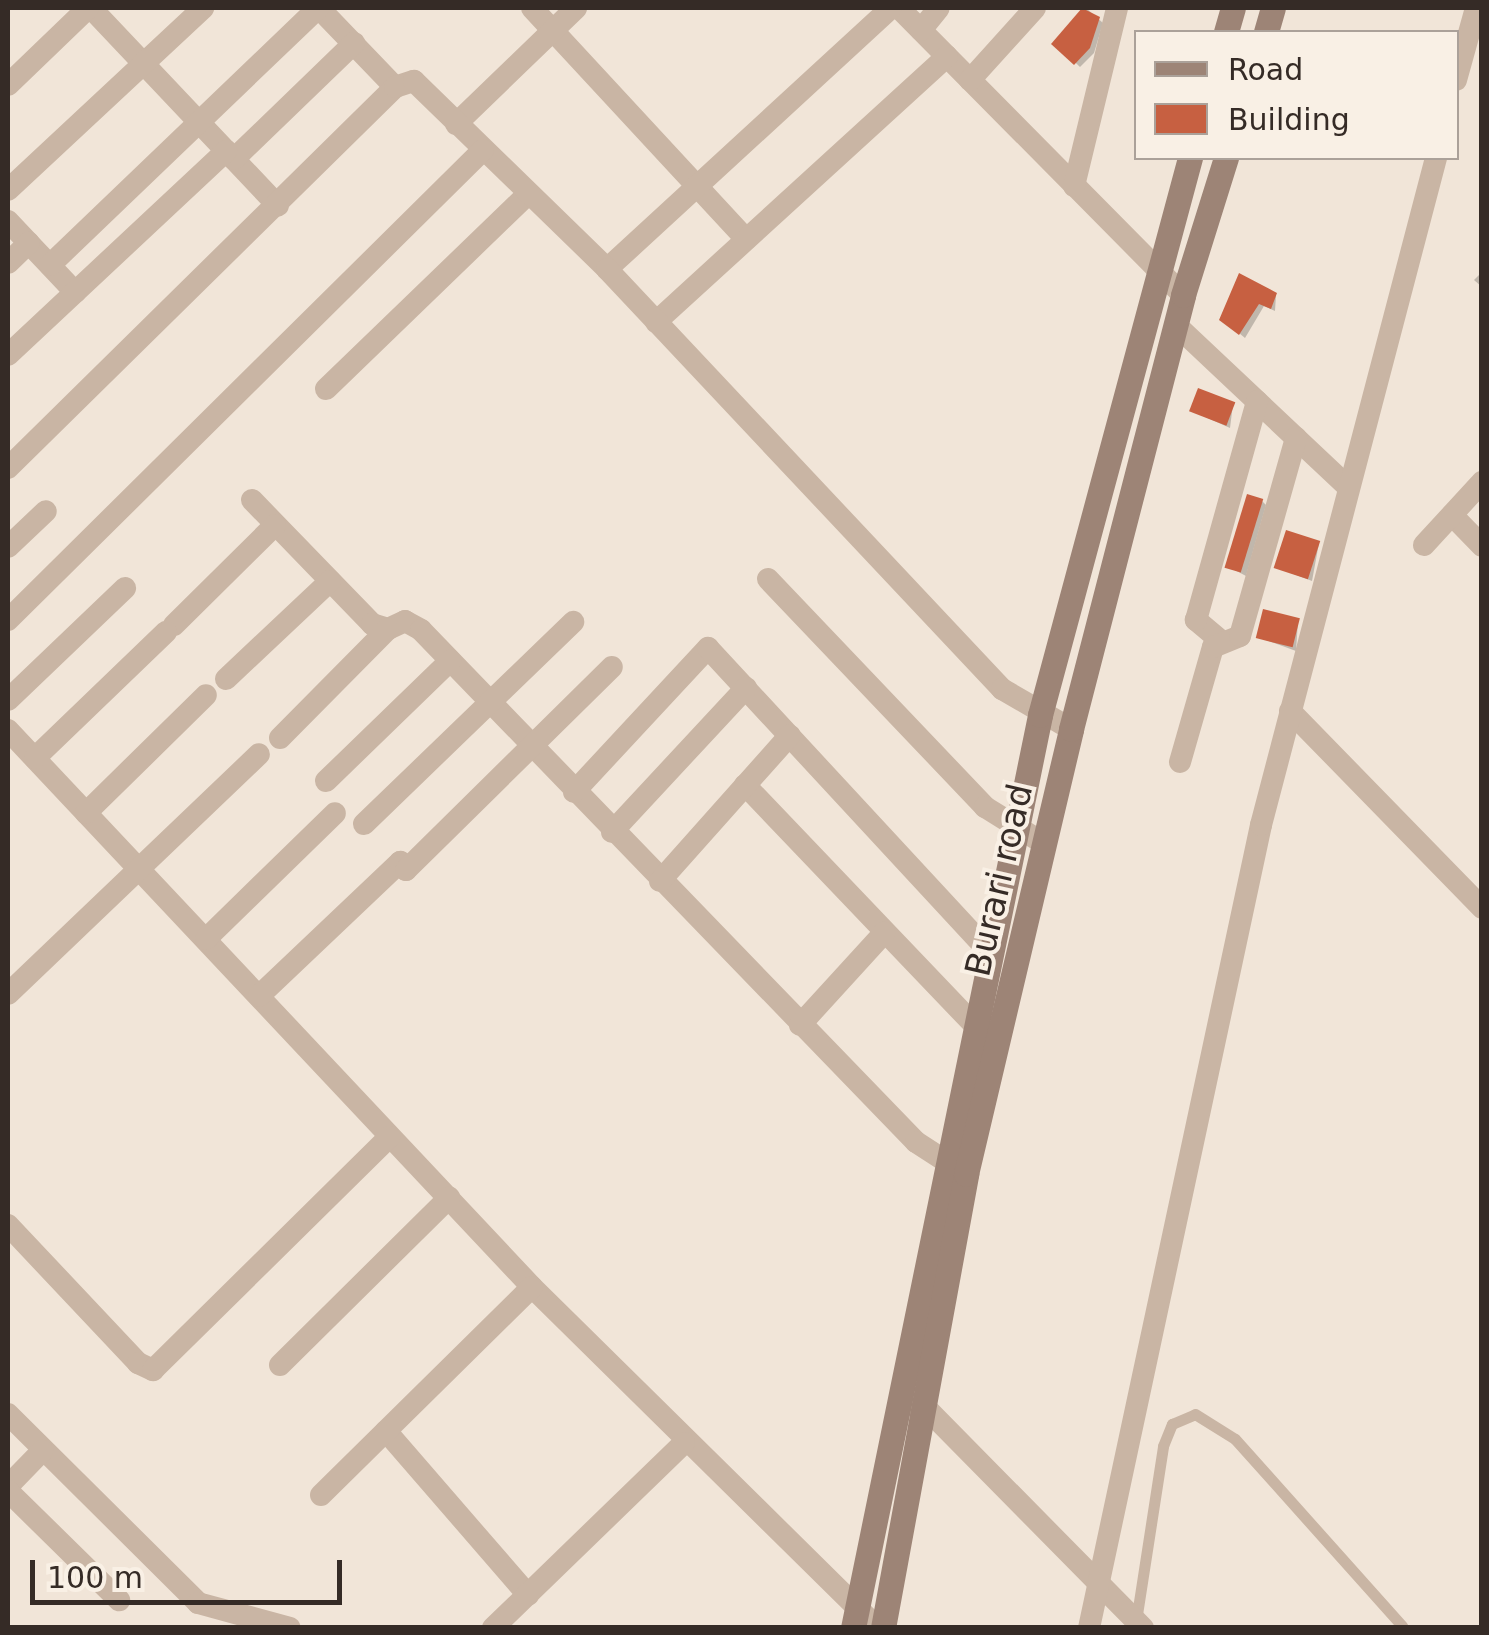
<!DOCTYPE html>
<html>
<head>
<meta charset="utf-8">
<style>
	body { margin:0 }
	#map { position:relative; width:1489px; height:1635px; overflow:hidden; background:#f1e5d8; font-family:"DejaVu Sans",sans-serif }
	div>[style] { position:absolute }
	.shadow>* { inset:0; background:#0003 }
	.building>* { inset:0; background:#c76041; transform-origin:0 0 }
	.service>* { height:11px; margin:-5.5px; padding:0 5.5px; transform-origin:5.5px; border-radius:5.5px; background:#c9b5a4 }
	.minor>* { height:22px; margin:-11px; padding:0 11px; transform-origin:11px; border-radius:11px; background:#c9b5a4 }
	.secondary>* { height:25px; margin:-12.5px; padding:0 12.5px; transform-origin:12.5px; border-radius:12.5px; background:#9d8476 }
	span { translate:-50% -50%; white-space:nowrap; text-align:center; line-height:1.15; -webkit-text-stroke:8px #f9f0e5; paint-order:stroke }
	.street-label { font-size:35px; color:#352b26 }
	.frame { position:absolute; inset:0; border:10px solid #352b26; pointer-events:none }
	.legend { position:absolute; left:1134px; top:30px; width:325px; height:130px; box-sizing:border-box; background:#f9f0e5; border:2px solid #aba199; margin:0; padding:12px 18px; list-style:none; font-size:30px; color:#352b26 }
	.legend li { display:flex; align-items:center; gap:20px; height:50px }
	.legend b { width:50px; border:2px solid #aba199 }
	.scale { position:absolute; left:30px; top:1560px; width:312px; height:45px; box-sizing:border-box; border:5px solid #352b26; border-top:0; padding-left:12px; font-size:30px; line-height:35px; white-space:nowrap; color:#352b26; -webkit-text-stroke:8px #f9f0e5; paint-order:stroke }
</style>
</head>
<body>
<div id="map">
	<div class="shadow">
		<div style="clip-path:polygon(1086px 8px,1103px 23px,1094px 53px,1080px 67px,1055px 43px)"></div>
		<div style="clip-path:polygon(1482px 272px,1482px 287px,1474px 280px)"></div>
		<div style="clip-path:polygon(1276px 295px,1275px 311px,1264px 306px,1245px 338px,1222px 319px)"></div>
		<div style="clip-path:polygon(1233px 404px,1230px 428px,1192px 411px)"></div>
		<div style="clip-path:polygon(1262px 501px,1266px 505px,1246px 576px,1229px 567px)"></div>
		<div style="clip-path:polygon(1319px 543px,1312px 581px,1278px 568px)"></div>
		<div style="clip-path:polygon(1298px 621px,1296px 651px,1258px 637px)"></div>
	</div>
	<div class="building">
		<div style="clip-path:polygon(1082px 8px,1100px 17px,1090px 48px,1074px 65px,1051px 44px)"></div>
		<div style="clip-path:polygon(1239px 273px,1277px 293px,1271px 309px,1259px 304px,1239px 335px,1219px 320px)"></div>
		<div style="left:1198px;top:388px;width:40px;height:25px;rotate:21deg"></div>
		<div style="left:1247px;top:494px;width:17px;height:77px;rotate:17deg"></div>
		<div style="left:1286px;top:530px;width:36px;height:40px;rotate:18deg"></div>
		<div style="left:1263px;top:609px;width:38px;height:30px;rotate:14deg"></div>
	</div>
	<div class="service">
		<div style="left:1136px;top:1621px;width:177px;rotate:-81.2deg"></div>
		<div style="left:1163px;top:1446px;width:24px;rotate:-68deg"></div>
		<div style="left:1172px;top:1424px;width:25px;rotate:-23deg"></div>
		<div style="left:1195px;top:1414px;width:47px;rotate:32deg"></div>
		<div style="left:1235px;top:1439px;width:251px;rotate:48.2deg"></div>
	</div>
	<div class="minor">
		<div style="left:91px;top:8px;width:272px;rotate:46.6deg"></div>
		<div style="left:319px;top:8px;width:110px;rotate:46.1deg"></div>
		<div style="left:532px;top:8px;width:315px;rotate:47.2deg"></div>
		<div style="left:899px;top:8px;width:404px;rotate:45.3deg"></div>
		<div style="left:921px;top:30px;width:28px;rotate:-51deg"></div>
		<div style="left:970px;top:80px;width:97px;rotate:-47.9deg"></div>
		<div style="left:1456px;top:80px;width:75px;rotate:-74.5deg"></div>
		<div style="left:8px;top:85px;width:111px;rotate:-43.9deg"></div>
		<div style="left:456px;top:124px;width:167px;rotate:-44deg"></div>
		<div style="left:234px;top:159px;width:167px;rotate:-44deg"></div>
		<div style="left:1074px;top:186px;width:183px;rotate:-76.4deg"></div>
		<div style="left:8px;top:190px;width:267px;rotate:-43deg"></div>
		<div style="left:8px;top:221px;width:98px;rotate:46.7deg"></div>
		<div style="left:8px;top:263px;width:29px;rotate:-44deg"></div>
		<div style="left:50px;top:265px;width:371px;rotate:-43.8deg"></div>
		<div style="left:607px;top:269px;width:386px;rotate:-42.6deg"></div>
		<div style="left:656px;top:322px;width:394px;rotate:-42.4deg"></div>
		<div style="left:1176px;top:325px;width:236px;rotate:43.3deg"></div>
		<div style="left:8px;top:355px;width:299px;rotate:-43.1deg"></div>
		<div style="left:326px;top:389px;width:281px;rotate:-44deg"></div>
		<div style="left:8px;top:468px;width:543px;rotate:-44.55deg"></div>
		<div style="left:395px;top:87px;width:20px;rotate:-18deg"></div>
		<div style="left:414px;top:81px;width:269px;rotate:44.2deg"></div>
		<div style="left:607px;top:269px;width:577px;rotate:46.76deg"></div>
		<div style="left:1002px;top:689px;width:80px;rotate:30.1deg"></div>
		<div style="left:252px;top:500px;width:173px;rotate:45.9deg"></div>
		<div style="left:372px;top:624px;width:17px;rotate:17deg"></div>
		<div style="left:388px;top:629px;width:19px;rotate:-25deg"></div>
		<div style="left:405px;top:621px;width:18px;rotate:29deg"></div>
		<div style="left:421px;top:630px;width:712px;rotate:45.97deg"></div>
		<div style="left:916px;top:1142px;width:57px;rotate:32.9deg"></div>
		<div style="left:1452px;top:515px;width:43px;rotate:45.9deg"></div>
		<div style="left:1424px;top:545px;width:86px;rotate:-47.4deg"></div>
		<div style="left:8px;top:547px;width:52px;rotate:-43.5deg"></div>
		<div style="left:768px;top:579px;width:315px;rotate:46.4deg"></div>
		<div style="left:985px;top:807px;width:68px;rotate:31.8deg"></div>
		<div style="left:8px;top:620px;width:668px;rotate:-44.7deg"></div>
		<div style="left:174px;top:625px;width:142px;rotate:-44.7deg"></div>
		<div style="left:1221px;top:641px;width:33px;rotate:-140deg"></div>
		<div style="left:1196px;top:620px;width:227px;rotate:-74.4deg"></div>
		<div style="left:226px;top:679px;width:143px;rotate:-43.3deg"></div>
		<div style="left:8px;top:700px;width:162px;rotate:-43.7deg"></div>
		<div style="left:1290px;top:711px;width:275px;rotate:45.7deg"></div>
		<div style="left:8px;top:730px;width:765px;rotate:46.75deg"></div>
		<div style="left:532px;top:1287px;width:486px;rotate:44.6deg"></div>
		<div style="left:280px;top:738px;width:153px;rotate:-45.3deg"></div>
		<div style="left:35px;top:758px;width:182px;rotate:-43.9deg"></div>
		<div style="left:1180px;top:762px;width:120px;rotate:-74deg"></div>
		<div style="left:1213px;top:647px;width:29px;rotate:-22deg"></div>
		<div style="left:1240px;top:636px;width:206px;rotate:-74.2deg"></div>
		<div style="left:326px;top:781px;width:173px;rotate:-44.1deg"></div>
		<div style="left:745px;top:785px;width:332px;rotate:46.3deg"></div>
		<div style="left:574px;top:792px;width:197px;rotate:-47.1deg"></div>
		<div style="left:708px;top:648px;width:415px;rotate:47.2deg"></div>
		<div style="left:86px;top:813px;width:168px;rotate:-44.5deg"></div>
		<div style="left:364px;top:824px;width:291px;rotate:-44deg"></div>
		<div style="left:612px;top:832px;width:197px;rotate:-47.1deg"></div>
		<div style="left:660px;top:881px;width:195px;rotate:-48.3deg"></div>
		<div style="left:206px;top:939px;width:180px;rotate:-44.3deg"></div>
		<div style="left:8px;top:994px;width:347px;rotate:-43.7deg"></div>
		<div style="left:259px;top:996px;width:195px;rotate:-43.5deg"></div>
		<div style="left:400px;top:862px;width:10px;rotate:53deg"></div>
		<div style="left:406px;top:870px;width:289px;rotate:-44.6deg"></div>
		<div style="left:800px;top:1025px;width:125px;rotate:-47.6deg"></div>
		<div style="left:8px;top:1225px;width:190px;rotate:46.7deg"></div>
		<div style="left:138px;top:1363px;width:17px;rotate:25deg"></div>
		<div style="left:153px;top:1370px;width:332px;rotate:-44.6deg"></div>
		<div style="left:280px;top:1365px;width:238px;rotate:-44.7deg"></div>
		<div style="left:909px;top:1404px;width:17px;rotate:13deg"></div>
		<div style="left:926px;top:1408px;width:309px;rotate:45.4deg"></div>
		<div style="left:8px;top:1414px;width:268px;rotate:44.8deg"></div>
		<div style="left:198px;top:1603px;width:95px;rotate:15.2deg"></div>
		<div style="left:386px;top:1431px;width:217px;rotate:49.1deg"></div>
		<div style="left:8px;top:1486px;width:49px;rotate:-45.8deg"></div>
		<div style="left:8px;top:1491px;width:156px;rotate:44.5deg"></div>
		<div style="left:321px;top:1495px;width:296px;rotate:-44.6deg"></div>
		<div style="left:493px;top:1628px;width:266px;rotate:-44.1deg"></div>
		<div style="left:1089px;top:1628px;width:821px;rotate:-77.91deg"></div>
		<div style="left:1261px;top:825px;width:690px;rotate:-75.3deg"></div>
	</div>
	<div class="secondary">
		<div style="left:1226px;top:32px;width:25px;rotate:-74deg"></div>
		<div style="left:1266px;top:32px;width:25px;rotate:-74deg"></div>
		<div style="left:853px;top:1628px;width:932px;rotate:-78.42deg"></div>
		<div style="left:1040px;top:715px;width:577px;rotate:-74.93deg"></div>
		<div style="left:883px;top:1628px;width:462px;rotate:-79.6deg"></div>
		<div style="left:966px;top:1174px;width:457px;rotate:-76.7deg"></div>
		<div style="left:1071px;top:729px;width:448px;rotate:-75.5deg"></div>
		<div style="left:1183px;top:295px;width:144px;rotate:-72.6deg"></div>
	</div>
	<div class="street-label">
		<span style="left:999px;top:880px;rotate:-77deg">Burari road</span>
	</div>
	<div class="frame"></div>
	<ul class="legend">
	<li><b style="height:12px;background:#9d8476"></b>Road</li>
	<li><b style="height:28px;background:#c76041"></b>Building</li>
	</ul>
	<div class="scale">100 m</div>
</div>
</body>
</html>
